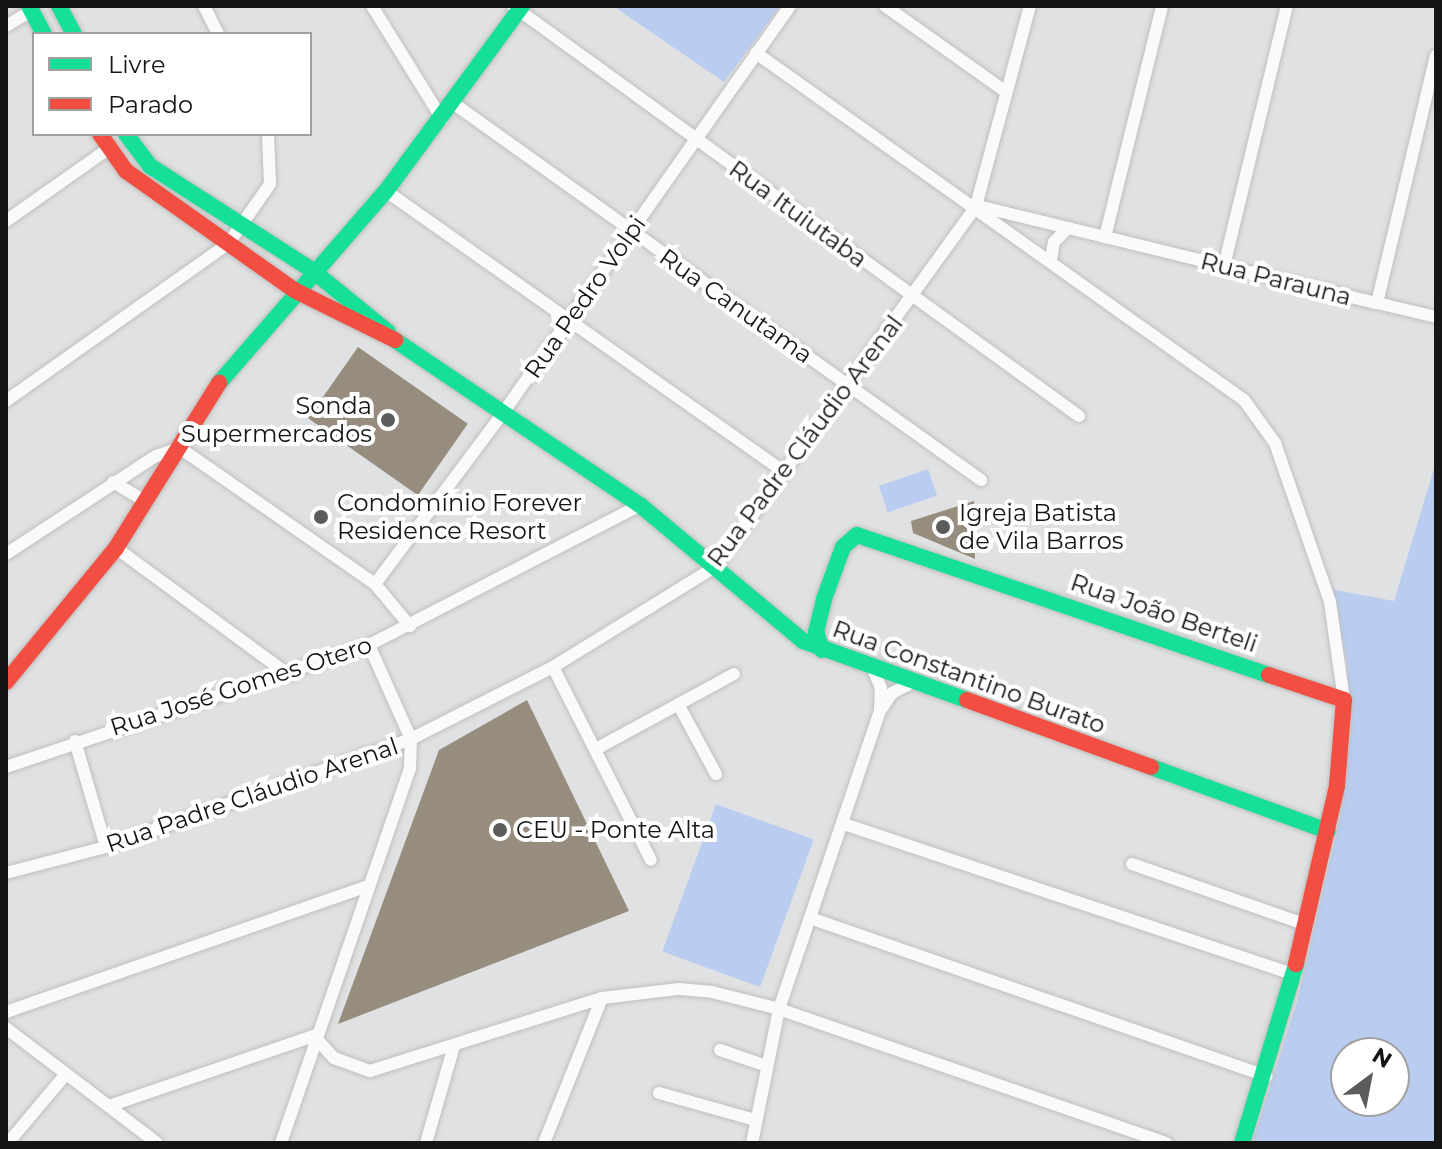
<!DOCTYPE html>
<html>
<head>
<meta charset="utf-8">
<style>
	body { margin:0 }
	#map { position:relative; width:1442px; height:1149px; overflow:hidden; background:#e0e1e2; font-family:Montserrat,sans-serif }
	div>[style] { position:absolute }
	.green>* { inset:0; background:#bacdf1; transform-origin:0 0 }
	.building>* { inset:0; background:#968d7e; transform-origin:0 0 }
	.roads { filter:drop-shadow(0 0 2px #bebfbf) drop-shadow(0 0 2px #bebfbf) }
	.street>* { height:12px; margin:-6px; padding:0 6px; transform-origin:6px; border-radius:6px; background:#fafafb }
	.fast>* { height:16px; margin:-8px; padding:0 8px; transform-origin:8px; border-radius:8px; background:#16e098 }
	.jam>* { height:16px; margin:-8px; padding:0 8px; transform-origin:8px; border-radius:8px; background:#f24e42 }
	.dots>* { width:22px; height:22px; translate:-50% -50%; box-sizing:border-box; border:4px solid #fff; border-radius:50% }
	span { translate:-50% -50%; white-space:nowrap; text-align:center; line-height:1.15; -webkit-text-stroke:8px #fff; paint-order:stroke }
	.street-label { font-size:24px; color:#151516 }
	.poi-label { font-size:24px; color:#151516 }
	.right { translate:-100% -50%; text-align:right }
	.left { translate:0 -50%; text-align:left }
	.frame { position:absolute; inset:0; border:8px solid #151516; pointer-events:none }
	.legend { position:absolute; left:32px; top:32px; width:280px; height:104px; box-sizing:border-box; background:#fff; border:2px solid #a1a1a2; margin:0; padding:10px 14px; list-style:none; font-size:24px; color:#151516 }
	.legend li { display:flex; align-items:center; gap:16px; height:40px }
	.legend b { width:40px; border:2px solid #a1a1a2 }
	.north { position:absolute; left:1330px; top:1037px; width:80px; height:80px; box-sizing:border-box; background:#fff; border:2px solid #a1a1a2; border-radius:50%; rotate:32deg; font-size:22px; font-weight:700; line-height:32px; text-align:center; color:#151516 }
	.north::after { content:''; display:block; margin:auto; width:28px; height:36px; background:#5c5c5d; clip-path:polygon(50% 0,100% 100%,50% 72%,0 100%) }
</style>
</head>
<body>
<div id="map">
	<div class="green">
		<div style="clip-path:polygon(613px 6px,780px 6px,724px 82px)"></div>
		<div style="clip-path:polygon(evenodd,1436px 462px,1436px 1143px,1252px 1143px,1297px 1002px,1339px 822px,1351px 728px,1347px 663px,1330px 589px,1394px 601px,1436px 462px,1346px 1053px,1394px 1053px,1394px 1101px,1346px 1101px,1346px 1053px)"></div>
		<div style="left:928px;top:469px;width:28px;height:52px;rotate:71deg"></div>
		<div style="left:716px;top:804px;width:104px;height:157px;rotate:20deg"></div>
	</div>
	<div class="building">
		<div style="left:358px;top:347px;width:134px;height:87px;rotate:35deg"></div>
		<div style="clip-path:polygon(974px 501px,975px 559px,913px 533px,911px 521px)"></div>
		<div style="clip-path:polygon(527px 700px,629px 911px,338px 1024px,439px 750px)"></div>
	</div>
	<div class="roads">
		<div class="street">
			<div style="left:204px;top:6px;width:31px;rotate:63deg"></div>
			<div style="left:372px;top:6px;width:133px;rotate:58.2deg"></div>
			<div style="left:513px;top:6px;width:699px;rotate:35.92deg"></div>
			<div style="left:885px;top:6px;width:148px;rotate:35.4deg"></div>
			<div style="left:6px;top:26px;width:29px;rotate:-31deg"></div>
			<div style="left:756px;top:53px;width:599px;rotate:35.42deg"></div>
			<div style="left:1244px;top:400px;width:53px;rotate:54.2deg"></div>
			<div style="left:1275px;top:443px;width:168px;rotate:70.9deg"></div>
			<div style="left:1330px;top:602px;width:99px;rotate:81.9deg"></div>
			<div style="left:453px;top:103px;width:649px;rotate:35.53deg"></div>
			<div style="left:386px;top:191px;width:488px;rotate:35.2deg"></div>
			<div style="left:982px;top:207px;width:406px;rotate:13.7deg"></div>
			<div style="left:1377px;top:303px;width:254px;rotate:-76.6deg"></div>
			<div style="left:6px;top:221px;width:125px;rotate:-35.2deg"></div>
			<div style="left:1105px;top:237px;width:238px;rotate:-76.1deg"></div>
			<div style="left:1051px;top:260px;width:18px;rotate:-81deg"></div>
			<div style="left:1054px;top:242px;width:18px;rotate:-45deg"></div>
			<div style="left:1224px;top:266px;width:268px;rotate:-76.4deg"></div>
			<div style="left:1377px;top:303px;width:61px;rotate:13.3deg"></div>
			<div style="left:6px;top:401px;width:272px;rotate:-35.3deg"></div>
			<div style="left:228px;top:244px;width:73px;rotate:-55deg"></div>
			<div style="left:270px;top:184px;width:50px;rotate:-92.3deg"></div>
			<div style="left:113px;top:482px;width:39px;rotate:31deg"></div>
			<div style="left:116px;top:548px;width:215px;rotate:36.3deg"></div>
			<div style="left:6px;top:554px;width:179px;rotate:-33.2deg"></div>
			<div style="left:156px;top:456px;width:25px;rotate:-18deg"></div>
			<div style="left:180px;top:448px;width:238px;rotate:34.9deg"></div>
			<div style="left:375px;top:584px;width:55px;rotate:50.2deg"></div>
			<div style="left:375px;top:584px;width:217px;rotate:-53.2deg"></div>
			<div style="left:505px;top:410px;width:494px;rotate:-54.8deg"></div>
			<div style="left:553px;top:667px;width:216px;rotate:63.1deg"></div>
			<div style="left:678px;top:704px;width:80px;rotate:61.5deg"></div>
			<div style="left:882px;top:708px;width:18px;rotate:-56deg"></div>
			<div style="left:892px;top:693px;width:25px;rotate:-27deg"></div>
			<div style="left:75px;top:741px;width:110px;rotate:73.7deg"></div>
			<div style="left:596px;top:749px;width:157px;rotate:-28.5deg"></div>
			<div style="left:6px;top:767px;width:383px;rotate:-18.6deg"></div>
			<div style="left:369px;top:645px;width:305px;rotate:-27.3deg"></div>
			<div style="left:844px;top:824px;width:476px;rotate:18.5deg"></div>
			<div style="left:1132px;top:864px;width:185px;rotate:19.2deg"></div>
			<div style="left:6px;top:873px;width:103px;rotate:-14.6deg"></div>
			<div style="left:106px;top:847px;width:324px;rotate:-19.5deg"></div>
			<div style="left:411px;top:739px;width:159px;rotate:-26.9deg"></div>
			<div style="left:553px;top:667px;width:190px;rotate:-31.7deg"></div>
			<div style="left:715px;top:567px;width:445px;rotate:-54.1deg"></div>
			<div style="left:976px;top:206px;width:207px;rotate:-74.9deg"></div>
			<div style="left:810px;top:918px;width:483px;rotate:19.1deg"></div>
			<div style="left:6px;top:1012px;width:383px;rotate:-19.2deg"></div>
			<div style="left:6px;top:1028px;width:190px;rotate:37.3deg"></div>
			<div style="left:314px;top:1036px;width:30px;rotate:48deg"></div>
			<div style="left:334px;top:1058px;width:38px;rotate:20deg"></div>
			<div style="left:370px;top:1071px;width:243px;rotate:-17.5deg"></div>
			<div style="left:602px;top:998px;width:78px;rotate:-6.7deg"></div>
			<div style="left:679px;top:989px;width:33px;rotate:5deg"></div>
			<div style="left:712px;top:992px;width:69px;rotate:14.2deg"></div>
			<div style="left:779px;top:1009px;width:410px;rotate:19.1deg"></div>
			<div style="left:720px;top:1050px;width:46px;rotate:18.8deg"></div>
			<div style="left:659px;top:1093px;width:100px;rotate:15.7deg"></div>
			<div style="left:109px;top:1106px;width:217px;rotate:-18.9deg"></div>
			<div style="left:8px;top:1143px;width:90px;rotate:-50deg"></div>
			<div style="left:281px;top:1143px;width:397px;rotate:-71deg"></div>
			<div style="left:410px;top:768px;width:29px;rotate:-88deg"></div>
			<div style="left:411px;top:739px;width:103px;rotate:-114.1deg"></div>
			<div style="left:426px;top:1143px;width:101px;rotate:-73.9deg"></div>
			<div style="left:544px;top:1143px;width:156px;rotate:-68.2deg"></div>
			<div style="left:752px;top:1143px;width:137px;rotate:-78.6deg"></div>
			<div style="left:779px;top:1009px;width:315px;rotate:-71.3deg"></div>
			<div style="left:880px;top:711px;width:23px;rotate:-88deg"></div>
			<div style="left:881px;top:688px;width:23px;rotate:-113deg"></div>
		</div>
		<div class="fast">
			<div style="left:29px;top:6px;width:32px;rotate:62deg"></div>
			<div style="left:59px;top:6px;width:32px;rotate:62deg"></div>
			<div style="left:126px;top:134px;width:40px;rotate:53deg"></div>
			<div style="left:150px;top:166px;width:193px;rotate:32.7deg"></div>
			<div style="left:312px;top:270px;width:98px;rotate:39.2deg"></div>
			<div style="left:395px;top:340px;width:295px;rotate:34deg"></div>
			<div style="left:640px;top:505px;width:212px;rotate:39.8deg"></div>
			<div style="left:803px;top:641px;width:174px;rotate:19.8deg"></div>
			<div style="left:219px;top:383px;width:254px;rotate:-49deg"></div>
			<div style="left:386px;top:191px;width:230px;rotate:-53.7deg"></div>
			<div style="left:822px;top:650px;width:19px;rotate:-108deg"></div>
			<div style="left:816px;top:632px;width:34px;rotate:-76deg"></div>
			<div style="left:824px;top:599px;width:55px;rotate:-69.9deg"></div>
			<div style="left:843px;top:547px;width:18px;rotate:-41deg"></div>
			<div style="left:857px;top:535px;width:435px;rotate:18.8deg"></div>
			<div style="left:1151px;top:767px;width:188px;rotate:19.9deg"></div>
			<div style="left:1242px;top:1143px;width:187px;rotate:-73.2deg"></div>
		</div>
		<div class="jam">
			<div style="left:100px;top:134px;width:45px;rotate:54.9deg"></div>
			<div style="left:126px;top:171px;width:206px;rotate:35.3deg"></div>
			<div style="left:294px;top:290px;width:113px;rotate:26.3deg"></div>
			<div style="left:1269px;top:675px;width:79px;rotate:18.4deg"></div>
			<div style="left:1344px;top:700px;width:86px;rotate:94.7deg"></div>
			<div style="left:1337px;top:786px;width:183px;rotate:103deg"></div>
			<div style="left:6px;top:682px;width:173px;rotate:-50.6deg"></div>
			<div style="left:116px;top:548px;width:195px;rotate:-58deg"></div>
			<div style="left:967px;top:700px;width:196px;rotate:20deg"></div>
		</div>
	</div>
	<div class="dots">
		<div style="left:388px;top:420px;background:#5c5c5d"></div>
		<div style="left:321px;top:517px;background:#5c5c5d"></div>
		<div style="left:943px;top:527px;background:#5c5c5d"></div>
		<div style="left:500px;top:830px;background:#5c5c5d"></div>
	</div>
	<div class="street-label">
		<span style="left:798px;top:214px;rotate:36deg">Rua Ituiutaba</span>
		<span style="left:1276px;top:279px;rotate:14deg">Rua Parauna</span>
		<span style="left:585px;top:297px;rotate:-55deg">Rua Pedro Volpi</span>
		<span style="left:736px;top:306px;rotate:35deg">Rua Canutama</span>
		<span style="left:805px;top:441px;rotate:-53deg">Rua Padre Cláudio Arenal</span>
		<span style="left:1164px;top:613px;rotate:19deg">Rua João Berteli</span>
		<span style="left:969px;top:677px;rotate:20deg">Rua Constantino Burato</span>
		<span style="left:241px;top:686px;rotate:-18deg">Rua José Gomes Otero</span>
		<span style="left:252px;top:795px;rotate:-19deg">Rua Padre Cláudio Arenal</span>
	</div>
	<div class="poi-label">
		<span class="right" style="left:372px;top:420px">Sonda<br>Supermercados</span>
		<span class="left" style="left:337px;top:517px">Condomínio Forever<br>Residence Resort</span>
		<span class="left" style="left:959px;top:527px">Igreja Batista<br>de Vila Barros</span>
		<span class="left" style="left:516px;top:830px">CEU - Ponte Alta</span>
	</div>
	<div class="frame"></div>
	<ul class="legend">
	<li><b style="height:10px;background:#16e098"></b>Livre</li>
	<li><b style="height:10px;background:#f24e42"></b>Parado</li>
	</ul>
	<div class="north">N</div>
</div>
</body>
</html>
